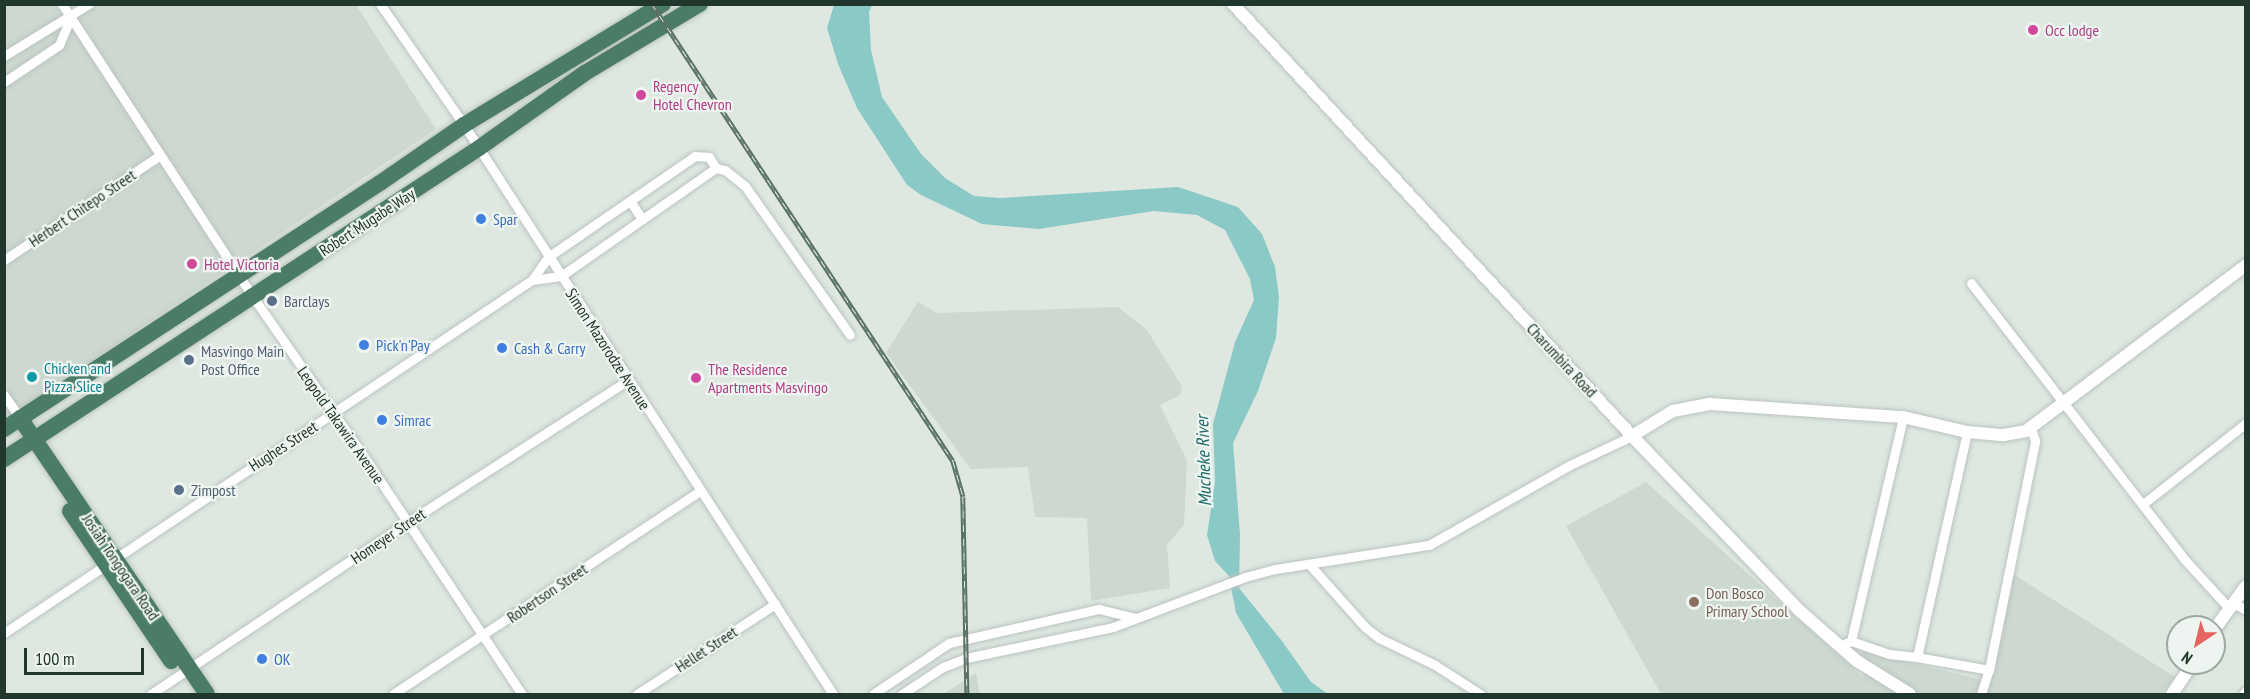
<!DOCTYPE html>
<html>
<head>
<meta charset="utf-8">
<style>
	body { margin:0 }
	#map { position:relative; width:2250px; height:699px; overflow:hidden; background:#dee8e1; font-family:"PT Sans Narrow",sans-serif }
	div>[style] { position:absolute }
	.built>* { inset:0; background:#ccd8d0 }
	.water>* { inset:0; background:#8ac9c6 }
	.roads { filter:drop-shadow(0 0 2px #bcc3c0) drop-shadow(0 0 2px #bcc3c0) }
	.minor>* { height:9px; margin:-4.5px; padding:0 4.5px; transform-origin:4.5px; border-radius:4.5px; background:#fff }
	.tertiary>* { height:12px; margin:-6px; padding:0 6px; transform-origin:6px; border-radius:6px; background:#fff }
	.trunk>* { height:16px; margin:-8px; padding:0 8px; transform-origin:8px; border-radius:8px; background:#4a7c67 }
	.rail>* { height:4.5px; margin-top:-2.25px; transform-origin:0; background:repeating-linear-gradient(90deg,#eef5f0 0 7px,#5b7267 0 14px); box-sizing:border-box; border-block:2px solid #5b7267 }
	.dots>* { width:16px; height:16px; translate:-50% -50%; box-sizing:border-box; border:3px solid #eef5f0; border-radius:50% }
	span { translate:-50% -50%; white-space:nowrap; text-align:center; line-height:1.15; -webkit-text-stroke:4.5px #eef5f0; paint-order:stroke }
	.hotel-label { font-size:16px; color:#b23c85 }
	.left { translate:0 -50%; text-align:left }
	.street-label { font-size:16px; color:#21362c }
	.shop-label { font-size:16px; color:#366cbe }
	.service-label { font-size:16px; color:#4e5e75 }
	.culture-label { font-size:16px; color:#0d838f }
	.education-label { font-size:16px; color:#785e54 }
	.water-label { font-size:18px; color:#216c69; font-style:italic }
	.frame { position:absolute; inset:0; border:6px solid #21362c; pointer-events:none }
	.north { position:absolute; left:2166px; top:615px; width:60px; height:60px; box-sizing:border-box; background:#eef5f0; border:2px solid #9ca9a2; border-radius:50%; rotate:215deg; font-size:16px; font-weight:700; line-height:24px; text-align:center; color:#21362c }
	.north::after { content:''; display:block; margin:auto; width:21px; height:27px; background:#e5655f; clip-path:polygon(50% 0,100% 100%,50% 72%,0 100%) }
	.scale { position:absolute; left:24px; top:648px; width:120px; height:27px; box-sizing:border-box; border:3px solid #21362c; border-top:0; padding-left:8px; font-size:18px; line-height:21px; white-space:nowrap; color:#21362c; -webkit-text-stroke:4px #eef5f0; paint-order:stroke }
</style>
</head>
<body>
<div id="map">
	<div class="built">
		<div style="clip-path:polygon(87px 4px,356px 5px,436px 129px,5px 419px,5px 5px,55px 5px,67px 19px)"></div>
		<div style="clip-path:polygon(918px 302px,937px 313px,1118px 307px,1147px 330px,1182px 386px,1180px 395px,1160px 405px,1187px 460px,1184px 525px,1167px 545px,1170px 588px,1091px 601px,1087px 518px,1035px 517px,1028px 467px,971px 469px,886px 353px)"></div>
		<div style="clip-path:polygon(1646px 482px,1863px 677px,1861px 651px,1987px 681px,2013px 574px,2175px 677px,2162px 694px,1661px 694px,1566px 526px)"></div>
		<div style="clip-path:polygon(976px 673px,980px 694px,943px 694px)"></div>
	</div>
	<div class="water">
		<div style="clip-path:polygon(834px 5px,872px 5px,869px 12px,871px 50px,882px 97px,921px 154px,945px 178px,974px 196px,1000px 198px,1178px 187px,1238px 207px,1262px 234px,1275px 267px,1279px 297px,1276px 338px,1258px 391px,1233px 443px,1240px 535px,1239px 588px,1282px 641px,1311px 682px,1328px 694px,1284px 694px,1236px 613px,1229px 576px,1215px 561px,1207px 535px,1215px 482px,1213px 424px,1235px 342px,1254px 300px,1250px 279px,1225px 230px,1197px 215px,1154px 211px,1039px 229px,982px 224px,921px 195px,907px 185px,857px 108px,838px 64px,827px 28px)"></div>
	</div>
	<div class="roads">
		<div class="minor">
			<div style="left:62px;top:4px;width:350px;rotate:56.9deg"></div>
			<div style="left:253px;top:297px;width:207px;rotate:55.2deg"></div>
			<div style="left:371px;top:467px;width:273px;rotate:56.4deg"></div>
			<div style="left:380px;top:4px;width:147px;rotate:55.2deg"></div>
			<div style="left:464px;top:125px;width:678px;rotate:57.04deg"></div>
			<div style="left:4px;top:56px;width:100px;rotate:-31.5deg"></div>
			<div style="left:4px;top:82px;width:66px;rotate:-33.9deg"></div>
			<div style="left:59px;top:45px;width:30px;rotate:-67deg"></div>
			<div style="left:630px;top:201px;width:22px;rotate:56deg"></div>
			<div style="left:4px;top:260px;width:187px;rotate:-33.9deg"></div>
			<div style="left:532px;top:280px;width:29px;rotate:-8deg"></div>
			<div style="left:561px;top:276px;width:189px;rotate:-34.9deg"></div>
			<div style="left:1971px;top:283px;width:350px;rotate:52.3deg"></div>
			<div style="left:2185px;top:560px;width:65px;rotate:47.5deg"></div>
			<div style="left:4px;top:395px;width:28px;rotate:55deg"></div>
			<div style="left:1967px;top:432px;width:230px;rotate:102.5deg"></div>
			<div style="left:1917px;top:657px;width:73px;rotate:10.2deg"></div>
			<div style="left:2143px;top:504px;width:131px;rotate:-38.2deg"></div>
			<div style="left:1309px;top:564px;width:84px;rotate:48.4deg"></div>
			<div style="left:1365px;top:627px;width:18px;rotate:38deg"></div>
			<div style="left:1379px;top:638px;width:62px;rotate:25.7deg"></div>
			<div style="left:1435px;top:665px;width:54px;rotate:32.8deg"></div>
			<div style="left:2232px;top:602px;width:16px;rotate:30deg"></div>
			<div style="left:4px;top:633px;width:635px;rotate:-33.77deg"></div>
			<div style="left:532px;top:280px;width:28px;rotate:-55deg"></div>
			<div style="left:548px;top:257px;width:178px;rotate:-34.5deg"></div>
			<div style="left:695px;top:156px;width:14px;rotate:4deg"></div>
			<div style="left:709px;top:157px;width:13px;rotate:58deg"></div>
			<div style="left:716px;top:168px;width:9px;rotate:13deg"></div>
			<div style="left:725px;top:170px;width:26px;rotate:39deg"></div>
			<div style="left:745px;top:186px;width:182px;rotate:54.8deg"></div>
			<div style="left:1851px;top:641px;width:230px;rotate:-76.9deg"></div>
			<div style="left:1846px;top:643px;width:5px;rotate:-22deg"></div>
			<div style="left:1851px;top:641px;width:40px;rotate:18.9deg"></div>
			<div style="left:1889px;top:654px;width:28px;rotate:6deg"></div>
			<div style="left:151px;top:694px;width:309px;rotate:-33.8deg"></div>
			<div style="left:408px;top:522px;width:262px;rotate:-32.8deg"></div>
			<div style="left:393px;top:694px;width:368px;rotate:-33.5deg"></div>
			<div style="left:637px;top:694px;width:165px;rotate:-33.1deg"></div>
			<div style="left:873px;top:694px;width:92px;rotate:-33.9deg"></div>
			<div style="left:949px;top:643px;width:154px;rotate:-12.8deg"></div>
			<div style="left:1099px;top:609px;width:37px;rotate:14deg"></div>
			<div style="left:902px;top:694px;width:49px;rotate:-33.4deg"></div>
			<div style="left:943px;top:667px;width:25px;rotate:-21deg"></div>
			<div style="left:966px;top:658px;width:150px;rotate:-11.9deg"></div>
			<div style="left:1113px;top:627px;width:141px;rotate:-20.7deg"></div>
			<div style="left:1245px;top:577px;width:31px;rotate:-15deg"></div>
			<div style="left:1275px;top:569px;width:156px;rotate:-8.9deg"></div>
			<div style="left:1429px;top:545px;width:162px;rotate:-29.6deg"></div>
			<div style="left:1570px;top:465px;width:68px;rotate:-25.1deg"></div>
			<div style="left:1981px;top:694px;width:25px;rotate:-72deg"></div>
			<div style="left:1989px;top:670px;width:234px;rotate:-78.6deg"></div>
			<div style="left:2035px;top:441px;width:14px;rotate:-107deg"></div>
			<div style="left:2243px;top:694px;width:4px;rotate:-45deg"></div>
		</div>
		<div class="tertiary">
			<div style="left:1233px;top:4px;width:588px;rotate:47.27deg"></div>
			<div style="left:1632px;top:436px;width:243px;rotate:46.2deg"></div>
			<div style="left:1800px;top:611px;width:76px;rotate:41.3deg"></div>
			<div style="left:1857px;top:661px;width:62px;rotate:31.9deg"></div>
			<div style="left:1632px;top:436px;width:48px;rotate:-31.4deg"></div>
			<div style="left:1673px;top:411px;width:38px;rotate:-11deg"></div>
			<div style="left:1710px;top:404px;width:193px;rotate:3.9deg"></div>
			<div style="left:1903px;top:417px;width:66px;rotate:13.2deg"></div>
			<div style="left:1967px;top:432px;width:37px;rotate:5deg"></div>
			<div style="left:2004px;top:435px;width:22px;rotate:-10deg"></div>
			<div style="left:2026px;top:431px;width:276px;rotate:-37deg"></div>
			<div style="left:2214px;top:630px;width:54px;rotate:-54deg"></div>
			<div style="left:2172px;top:694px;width:37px;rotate:-56deg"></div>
		</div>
		<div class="trunk">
			<div style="left:20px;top:418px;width:333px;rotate:55.9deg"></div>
			<div style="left:4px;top:429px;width:449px;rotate:-33.2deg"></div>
			<div style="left:380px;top:183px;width:102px;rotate:-34.6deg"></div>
			<div style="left:464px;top:125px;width:233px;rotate:-31.3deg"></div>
			<div style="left:4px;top:459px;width:568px;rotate:-33.21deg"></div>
			<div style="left:479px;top:148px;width:130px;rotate:-35.3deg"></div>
			<div style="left:585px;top:73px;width:134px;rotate:-31deg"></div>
			<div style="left:70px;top:511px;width:181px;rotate:56deg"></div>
		</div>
	</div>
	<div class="rail">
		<div style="left:652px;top:4px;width:547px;rotate:56.63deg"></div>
		<div style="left:953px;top:461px;width:37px;rotate:74deg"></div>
		<div style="left:963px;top:497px;width:197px;rotate:88.8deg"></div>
	</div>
	<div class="dots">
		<div style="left:2033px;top:30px;background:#d1479c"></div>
		<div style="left:641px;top:95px;background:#d1479c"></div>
		<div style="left:481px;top:219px;background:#3f7fe0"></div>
		<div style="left:192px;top:264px;background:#d1479c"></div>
		<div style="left:272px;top:301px;background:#5c6f8a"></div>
		<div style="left:364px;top:345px;background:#3f7fe0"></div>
		<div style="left:502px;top:348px;background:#3f7fe0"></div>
		<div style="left:189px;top:360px;background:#5c6f8a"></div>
		<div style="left:32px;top:377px;background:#0f9aa8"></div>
		<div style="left:696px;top:378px;background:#d1479c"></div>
		<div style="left:382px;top:420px;background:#3f7fe0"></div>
		<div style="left:179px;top:490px;background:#5c6f8a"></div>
		<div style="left:1694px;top:602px;background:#8d6e63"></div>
		<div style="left:262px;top:659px;background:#3f7fe0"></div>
	</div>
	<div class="hotel-label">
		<span class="left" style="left:2045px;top:30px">Occ lodge</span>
		<span class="left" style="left:653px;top:95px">Regency<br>Hotel Chevron</span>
		<span class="left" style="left:204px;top:264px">Hotel Victoria</span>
		<span class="left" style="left:708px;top:378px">The Residence<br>Apartments Masvingo</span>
	</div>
	<div class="street-label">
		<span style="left:82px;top:208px;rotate:-34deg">Herbert Chitepo Street</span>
		<span style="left:367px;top:222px;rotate:-33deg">Robert Mugabe Way</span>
		<span style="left:608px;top:349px;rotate:57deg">Simon Mazorodze Avenue</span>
		<span style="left:1562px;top:360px;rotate:47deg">Charumbira Road</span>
		<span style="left:341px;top:425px;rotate:55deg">Leopold Takawira Avenue</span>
		<span style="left:283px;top:446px;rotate:-33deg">Hughes Street</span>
		<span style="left:388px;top:536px;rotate:-34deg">Homeyer Street</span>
		<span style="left:121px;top:567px;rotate:56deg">Josiah Tongogara Road</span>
		<span style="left:547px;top:593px;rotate:-34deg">Robertson Street</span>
		<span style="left:706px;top:649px;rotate:-33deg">Hellet Street</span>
	</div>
	<div class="shop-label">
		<span class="left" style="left:493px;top:219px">Spar</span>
		<span class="left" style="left:376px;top:345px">Pick'n'Pay</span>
		<span class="left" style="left:514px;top:348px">Cash &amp; Carry</span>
		<span class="left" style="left:394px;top:420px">Simrac</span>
		<span class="left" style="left:274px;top:659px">OK</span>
	</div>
	<div class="service-label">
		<span class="left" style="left:284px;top:301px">Barclays</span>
		<span class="left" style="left:201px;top:360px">Masvingo Main<br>Post Office</span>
		<span class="left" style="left:191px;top:490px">Zimpost</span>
	</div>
	<div class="culture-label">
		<span class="left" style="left:44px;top:377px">Chicken and<br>Pizza Slice</span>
	</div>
	<div class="education-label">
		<span class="left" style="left:1706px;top:602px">Don Bosco<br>Primary School</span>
	</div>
	<div class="water-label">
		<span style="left:1204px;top:461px;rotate:-92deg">Mucheke River</span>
	</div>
	<div class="frame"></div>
	<div class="north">N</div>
	<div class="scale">100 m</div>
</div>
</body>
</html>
